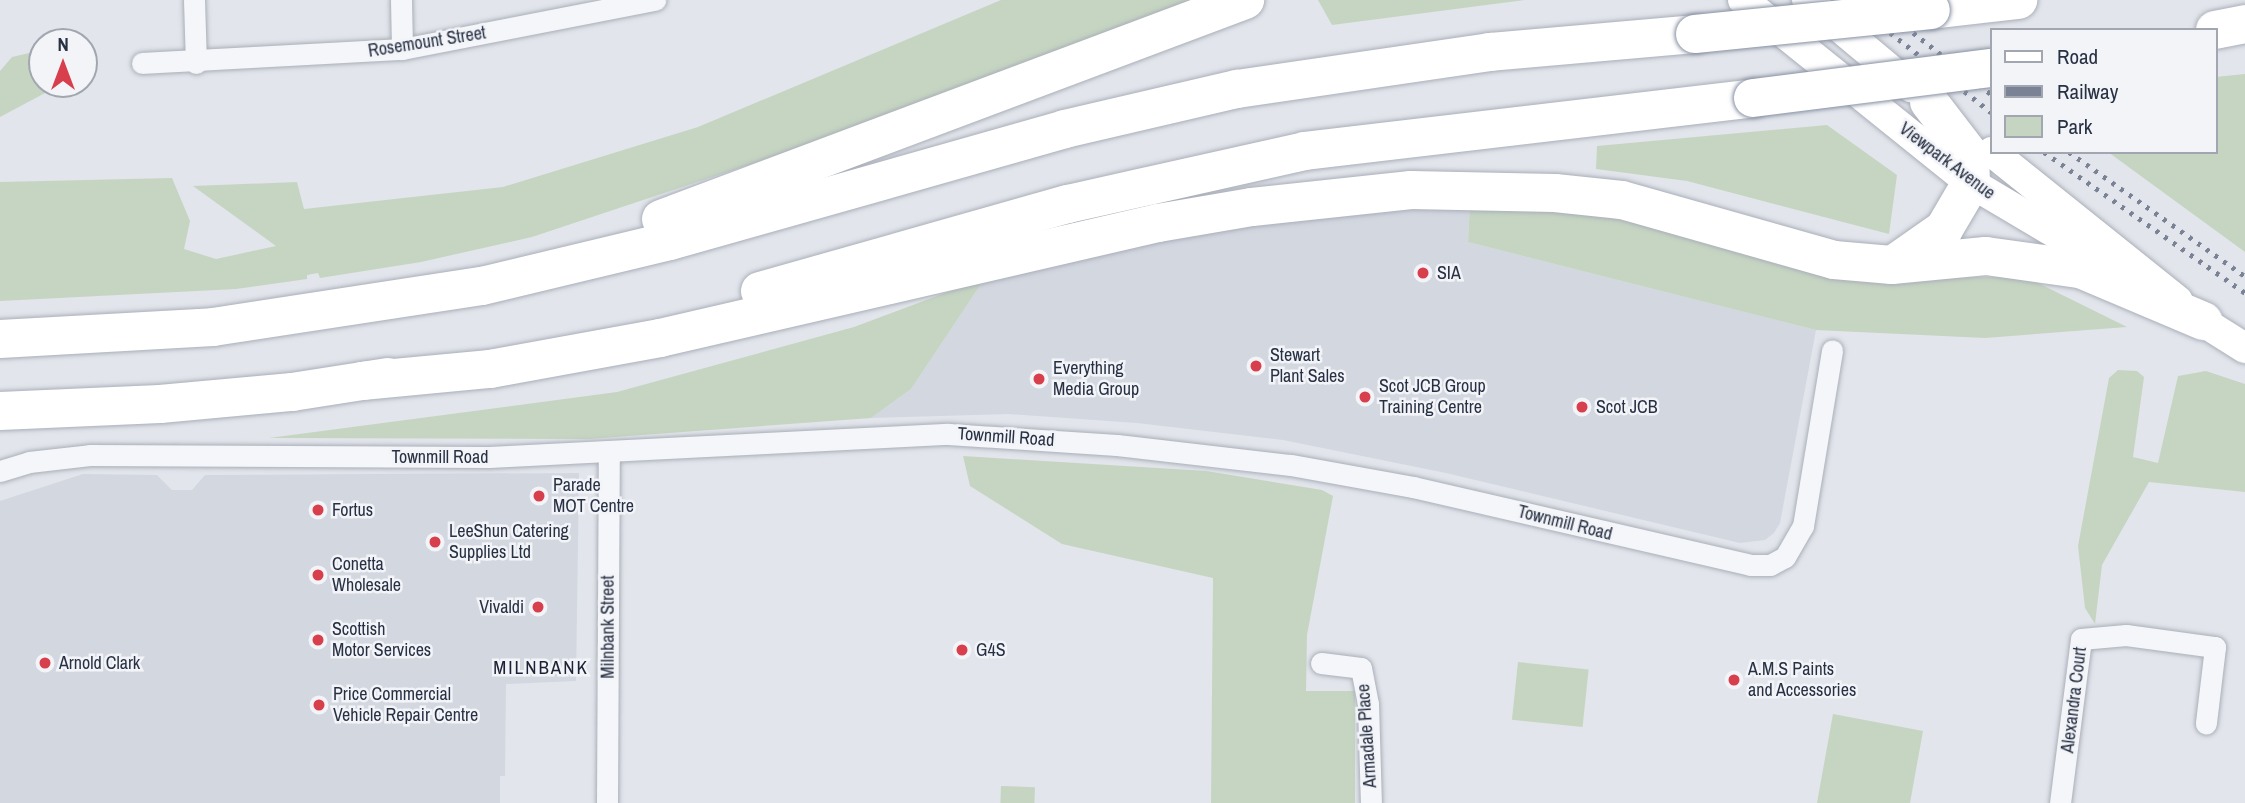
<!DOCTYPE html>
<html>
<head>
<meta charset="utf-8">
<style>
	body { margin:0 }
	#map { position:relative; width:2245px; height:803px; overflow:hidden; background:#e2e5eb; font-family:"Archivo Narrow",sans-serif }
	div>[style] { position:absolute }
	.built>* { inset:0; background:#d3d7e0 }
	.green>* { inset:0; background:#c6d5c2; transform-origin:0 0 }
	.roads { filter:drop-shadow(0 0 2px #aaafb9) drop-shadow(0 0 2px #aaafb9) }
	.street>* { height:21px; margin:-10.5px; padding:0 10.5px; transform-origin:10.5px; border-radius:10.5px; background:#f5f6f9 }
	.secondary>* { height:30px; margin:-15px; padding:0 15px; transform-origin:15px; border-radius:15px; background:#fff }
	.highway>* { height:38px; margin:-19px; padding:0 19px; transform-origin:19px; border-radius:19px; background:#fff }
	.rail>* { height:5px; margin-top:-2.5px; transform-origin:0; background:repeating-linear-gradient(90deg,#7a8396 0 3.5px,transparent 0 10.5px) }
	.bridges { filter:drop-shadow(0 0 2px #8891a3) drop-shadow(0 0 2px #8891a3) }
	.highway-bridge>* { height:38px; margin:-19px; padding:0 19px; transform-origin:19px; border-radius:19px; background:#fff }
	.dots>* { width:19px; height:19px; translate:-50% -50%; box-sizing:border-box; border:4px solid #f2f4f8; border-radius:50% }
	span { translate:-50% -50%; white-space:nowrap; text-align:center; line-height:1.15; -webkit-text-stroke:5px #f2f4f8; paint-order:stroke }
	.street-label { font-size:18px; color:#283144 }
	.poi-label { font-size:18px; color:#283144 }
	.left { translate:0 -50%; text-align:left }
	.right { translate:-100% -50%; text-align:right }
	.neighbourhood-label { font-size:19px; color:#1b2235; letter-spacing:2px }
	.legend { position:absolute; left:1990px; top:28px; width:228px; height:126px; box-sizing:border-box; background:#f2f4f8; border:2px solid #a1a6b0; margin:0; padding:9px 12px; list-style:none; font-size:21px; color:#283144 }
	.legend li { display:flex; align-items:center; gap:14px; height:35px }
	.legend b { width:35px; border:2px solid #a1a6b0 }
	.north { position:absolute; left:28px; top:28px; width:70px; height:70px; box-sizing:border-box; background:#f2f4f8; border:2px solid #a1a6b0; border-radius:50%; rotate:0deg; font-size:19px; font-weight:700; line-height:28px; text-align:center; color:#283144 }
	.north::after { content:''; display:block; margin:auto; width:24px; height:32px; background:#d73f4c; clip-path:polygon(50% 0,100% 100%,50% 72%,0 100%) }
</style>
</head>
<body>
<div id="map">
	<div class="built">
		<div style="clip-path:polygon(1470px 202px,1468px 242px,1816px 330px,1780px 523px,1774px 533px,1765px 540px,1740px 543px,1446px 473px,1283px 440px,1137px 423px,1008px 414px,871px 418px,911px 389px,985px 278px,1151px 236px)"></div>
		<div style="clip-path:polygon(579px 473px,576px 681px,506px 684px,505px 776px,500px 776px,500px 803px,0 803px,0 501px,83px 474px,157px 475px,172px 490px,192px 490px,205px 475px)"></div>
	</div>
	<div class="green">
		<div style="clip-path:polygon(1001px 0,1193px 0,781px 154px,532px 237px,421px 262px,320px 278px,318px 273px,307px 275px,307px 279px,236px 289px,0 301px,0 182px,172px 178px,190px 221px,184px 249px,216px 259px,276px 246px,193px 186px,297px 182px,304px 209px,503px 187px,698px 127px)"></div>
		<div style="clip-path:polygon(1318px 0,1525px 0,1332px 25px)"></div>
		<div style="clip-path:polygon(42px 50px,42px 84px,62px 84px,0 117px,0 71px,12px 57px)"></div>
		<div style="clip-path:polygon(2245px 74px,2245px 252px,2108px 152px,2215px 152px,2215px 77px)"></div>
		<div style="clip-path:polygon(1827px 125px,1897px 175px,1889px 234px,1687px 181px,1596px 169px,1597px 146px)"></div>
		<div style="clip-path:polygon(1470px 202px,1576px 211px,1662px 228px,1835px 278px,2026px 277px,2127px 327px,1985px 338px,1816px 330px,1468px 242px)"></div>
		<div style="clip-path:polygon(985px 278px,911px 389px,871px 418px,589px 439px,269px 438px,617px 392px,854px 327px)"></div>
		<div style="clip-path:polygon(2118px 370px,2137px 371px,2144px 377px,2133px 457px,2158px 463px,2178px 376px,2206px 371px,2245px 384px,2245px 492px,2149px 482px,2102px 565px,2095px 624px,2085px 608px,2078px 546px,2109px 378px)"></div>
		<div style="clip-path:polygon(963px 456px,1206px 471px,1322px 490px,1333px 496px,1307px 635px,1306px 691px,1355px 691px,1355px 803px,1211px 803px,1213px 578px,1062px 544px,970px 486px)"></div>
		<div style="left:1518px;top:662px;width:71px;height:58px;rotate:6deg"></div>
		<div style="clip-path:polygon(1833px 714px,1923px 731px,1910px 803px,1817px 803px)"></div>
		<div style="left:1001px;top:786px;width:34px;height:17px;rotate:2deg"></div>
	</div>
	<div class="roads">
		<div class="street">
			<div style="left:194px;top:0;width:63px;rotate:88.2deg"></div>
			<div style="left:401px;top:0;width:49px;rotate:88.8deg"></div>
			<div style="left:142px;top:63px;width:260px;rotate:-3.1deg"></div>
			<div style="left:402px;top:49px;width:258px;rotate:-11deg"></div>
			<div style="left:0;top:471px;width:30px;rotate:-17deg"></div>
			<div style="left:29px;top:462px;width:61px;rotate:-6.5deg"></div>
			<div style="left:90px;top:455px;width:399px;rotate:0.3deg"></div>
			<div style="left:489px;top:457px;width:460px;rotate:-2.9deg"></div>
			<div style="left:948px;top:434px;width:169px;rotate:3.7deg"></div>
			<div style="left:1117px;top:445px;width:175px;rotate:6.6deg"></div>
			<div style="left:1291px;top:465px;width:124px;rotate:10.2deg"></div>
			<div style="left:1413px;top:487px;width:346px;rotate:13deg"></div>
			<div style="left:1750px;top:565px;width:20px"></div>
			<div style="left:1770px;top:565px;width:17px;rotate:-28deg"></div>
			<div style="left:1785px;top:557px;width:36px;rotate:-60deg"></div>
			<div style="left:1803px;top:526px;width:178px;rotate:-80.6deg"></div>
			<div style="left:1321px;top:663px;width:40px;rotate:7.1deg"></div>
			<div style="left:1361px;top:668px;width:37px;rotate:79deg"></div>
			<div style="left:1368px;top:704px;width:99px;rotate:88.3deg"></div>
			<div style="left:607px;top:803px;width:352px;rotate:-89.7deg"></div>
			<div style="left:2060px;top:803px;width:165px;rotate:-82.7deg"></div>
			<div style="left:2081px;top:639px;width:45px;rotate:-5.1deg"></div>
			<div style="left:2126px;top:635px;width:90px;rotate:7.7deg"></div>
			<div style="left:2215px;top:647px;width:77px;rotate:96.8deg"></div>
		</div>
		<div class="secondary">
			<div style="left:1743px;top:0;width:292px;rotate:38.8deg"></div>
			<div style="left:1971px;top:183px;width:172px;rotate:30.7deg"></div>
			<div style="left:1807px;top:0;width:136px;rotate:39.9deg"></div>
			<div style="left:1992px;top:152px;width:238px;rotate:38.7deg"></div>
			<div style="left:2186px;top:311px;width:70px;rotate:32.1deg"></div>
		</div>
		<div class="highway">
			<div style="left:1931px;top:10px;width:88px;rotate:-6.6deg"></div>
			<div style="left:2215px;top:30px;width:31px;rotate:-11deg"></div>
			<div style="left:661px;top:219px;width:624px;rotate:-20.56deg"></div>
			<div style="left:1894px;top:264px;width:61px;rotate:-35deg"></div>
			<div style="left:1944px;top:229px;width:53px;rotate:-59.6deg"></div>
			<div style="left:1971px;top:183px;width:28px;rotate:-92deg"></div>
			<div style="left:1970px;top:155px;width:67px;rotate:-127.7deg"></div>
			<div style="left:760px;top:291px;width:320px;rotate:-15.8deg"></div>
			<div style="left:1068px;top:204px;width:243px;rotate:-12.6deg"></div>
			<div style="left:1305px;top:151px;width:451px;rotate:-6.7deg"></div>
			<div style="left:0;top:339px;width:213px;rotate:-3.2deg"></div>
			<div style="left:213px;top:327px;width:272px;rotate:-8.7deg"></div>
			<div style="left:482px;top:286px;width:193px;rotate:-13.5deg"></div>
			<div style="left:670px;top:241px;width:411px;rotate:-15.8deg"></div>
			<div style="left:1065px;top:129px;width:177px;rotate:-13.1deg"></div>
			<div style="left:1237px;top:89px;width:256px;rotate:-8.3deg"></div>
			<div style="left:1490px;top:52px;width:206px;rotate:-5deg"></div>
			<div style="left:362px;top:381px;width:129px;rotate:-5.4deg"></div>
			<div style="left:490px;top:369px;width:173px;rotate:-10.3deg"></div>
			<div style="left:660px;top:338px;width:511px;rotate:-13deg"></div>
			<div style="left:1158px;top:223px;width:95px;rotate:-9.7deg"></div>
			<div style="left:1252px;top:207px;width:160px;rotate:-6.1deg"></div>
			<div style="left:1411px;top:190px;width:144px;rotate:1.2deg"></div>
			<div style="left:1555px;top:193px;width:67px;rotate:6deg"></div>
			<div style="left:1622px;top:200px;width:220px;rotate:15.8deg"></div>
			<div style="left:1834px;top:260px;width:58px;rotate:4.9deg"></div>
			<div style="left:1892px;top:265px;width:94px;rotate:-5.5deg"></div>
			<div style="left:1986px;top:256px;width:95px;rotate:7.9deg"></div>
			<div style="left:2080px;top:269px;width:134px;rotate:22.9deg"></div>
			<div style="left:0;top:411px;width:160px;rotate:-2.5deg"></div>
			<div style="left:160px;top:404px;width:133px;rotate:-5.2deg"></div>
			<div style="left:292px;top:392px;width:97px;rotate:-8.9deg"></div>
		</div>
	</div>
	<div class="rail">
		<div style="left:1849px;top:0;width:181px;rotate:38.3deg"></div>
		<div style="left:1872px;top:0;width:152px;rotate:38.3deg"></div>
		<div style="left:2044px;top:152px;width:246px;rotate:35deg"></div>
		<div style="left:2069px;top:152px;width:215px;rotate:35.2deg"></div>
	</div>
	<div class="bridges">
		<div class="highway-bridge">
			<div style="left:1695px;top:34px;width:237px;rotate:-5.8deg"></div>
			<div style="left:1753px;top:98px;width:240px;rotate:-7.2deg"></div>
		</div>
	</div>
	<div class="dots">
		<div style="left:1423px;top:273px;background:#d73f4c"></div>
		<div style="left:1256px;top:366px;background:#d73f4c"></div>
		<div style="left:1039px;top:379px;background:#d73f4c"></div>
		<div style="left:1365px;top:397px;background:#d73f4c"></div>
		<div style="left:1582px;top:407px;background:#d73f4c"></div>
		<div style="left:539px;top:496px;background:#d73f4c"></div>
		<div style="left:318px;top:510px;background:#d73f4c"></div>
		<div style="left:435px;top:542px;background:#d73f4c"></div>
		<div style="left:318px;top:575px;background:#d73f4c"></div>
		<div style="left:538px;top:607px;background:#d73f4c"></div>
		<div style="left:318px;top:640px;background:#d73f4c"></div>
		<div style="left:962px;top:650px;background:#d73f4c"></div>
		<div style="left:45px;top:663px;background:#d73f4c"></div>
		<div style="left:1734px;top:680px;background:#d73f4c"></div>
		<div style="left:319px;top:705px;background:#d73f4c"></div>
	</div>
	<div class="street-label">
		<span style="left:427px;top:42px;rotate:-9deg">Rosemount Street</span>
		<span style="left:1947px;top:161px;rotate:37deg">Viewpark Avenue</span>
		<span style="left:1006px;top:437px;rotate:4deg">Townmill Road</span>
		<span style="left:440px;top:457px">Townmill Road</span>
		<span style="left:1565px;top:523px;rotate:14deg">Townmill Road</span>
		<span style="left:608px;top:627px;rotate:-90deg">Milnbank Street</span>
		<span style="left:2074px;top:700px;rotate:-83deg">Alexandra Court</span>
		<span style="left:1367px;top:736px;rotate:-94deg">Armadale Place</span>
	</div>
	<div class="poi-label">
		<span class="left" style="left:1437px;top:273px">SIA</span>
		<span class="left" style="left:1270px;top:366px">Stewart<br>Plant Sales</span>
		<span class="left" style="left:1053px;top:379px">Everything<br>Media Group</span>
		<span class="left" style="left:1379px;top:397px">Scot JCB Group<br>Training Centre</span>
		<span class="left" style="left:1596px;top:407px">Scot JCB</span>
		<span class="left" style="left:553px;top:496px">Parade<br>MOT Centre</span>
		<span class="left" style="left:332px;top:510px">Fortus</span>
		<span class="left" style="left:449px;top:542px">LeeShun Catering<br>Supplies Ltd</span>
		<span class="left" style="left:332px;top:575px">Conetta<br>Wholesale</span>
		<span class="right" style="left:524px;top:607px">Vivaldi</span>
		<span class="left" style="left:332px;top:640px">Scottish<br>Motor Services</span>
		<span class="left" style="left:976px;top:650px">G4S</span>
		<span class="left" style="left:59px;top:663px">Arnold Clark</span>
		<span class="left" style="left:1748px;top:680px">A.M.S Paints<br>and Accessories</span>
		<span class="left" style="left:333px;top:705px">Price Commercial<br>Vehicle Repair Centre</span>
	</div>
	<div class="neighbourhood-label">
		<span style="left:541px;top:668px">MILNBANK</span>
	</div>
	<ul class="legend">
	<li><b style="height:9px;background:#fff"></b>Road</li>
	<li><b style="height:9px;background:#7a8396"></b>Railway</li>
	<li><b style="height:19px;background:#c6d5c2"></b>Park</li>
	</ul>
	<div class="north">N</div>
</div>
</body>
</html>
